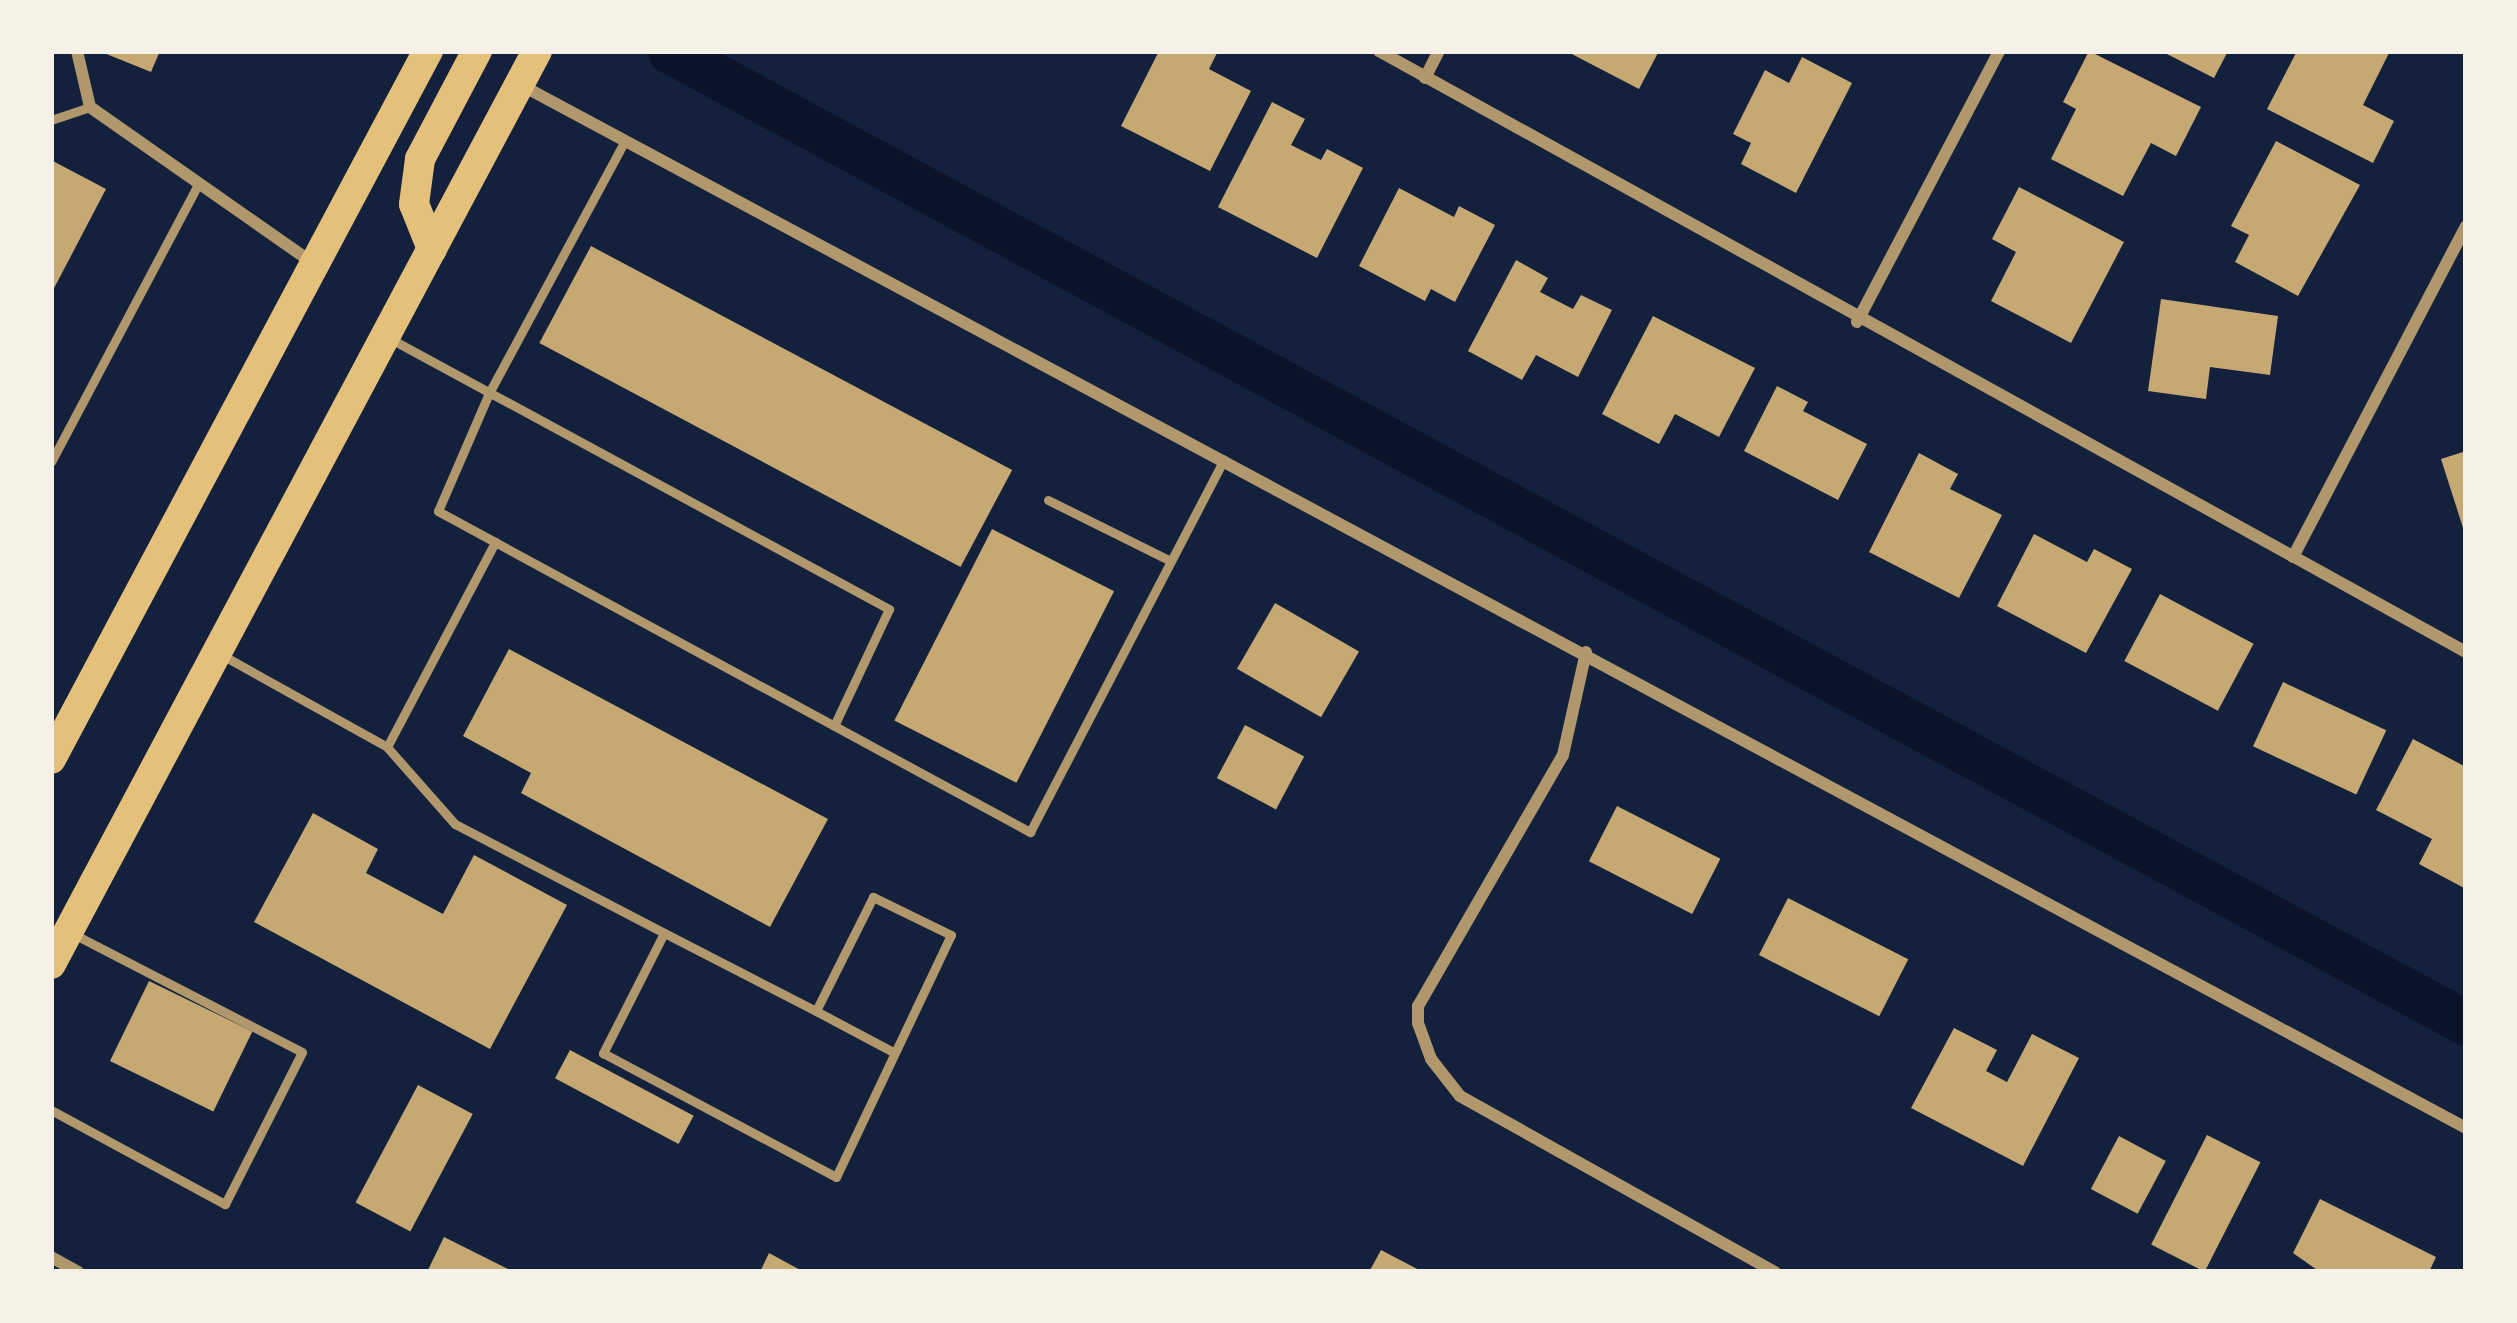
<!DOCTYPE html>
<html>
<head>
<meta charset="utf-8">
<style>
	body { margin:0 }
	#map { position:relative; width:2517px; height:1323px; overflow:hidden; background:#14213d; font-family:Cabin,sans-serif }
	div>[style] { position:absolute }
	.canal>* { height:45px; margin:-22.5px; padding:0 22.5px; transform-origin:22.5px; border-radius:22.5px; background:#0b132b }
	.building>* { inset:0; background:#c6a872; transform-origin:0 0 }
	.service>* { height:9px; margin:-4.5px; padding:0 4.5px; transform-origin:4.5px; border-radius:4.5px; background:#b1986c }
	.minor>* { height:12px; margin:-6px; padding:0 6px; transform-origin:6px; border-radius:6px; background:#b1986c }
	.primary>* { height:30px; margin:-15px; padding:0 15px; transform-origin:15px; border-radius:15px; background:#e5c07b }
	span { translate:-50% -50%; white-space:nowrap; text-align:center; line-height:1.15; -webkit-text-stroke:9px #f6f1e7; paint-order:stroke }
	.frame { position:absolute; inset:0; border:54px solid #f6f1e7; pointer-events:none }
</style>
</head>
<body>
<div id="map">
	<div class="canal">
		<div style="left:670px;top:51px;width:2042px;rotate:28.42deg"></div>
	</div>
	<div class="building">
		<div style="clip-path:polygon(99px 51px,160px 51px,151px 72px)"></div>
		<div style="clip-path:polygon(1159px 51px,1218px 51px,1209px 69px,1251px 91px,1210px 171px,1121px 126px)"></div>
		<div style="clip-path:polygon(1566px 51px,1659px 51px,1639px 89px)"></div>
		<div style="clip-path:polygon(2089px 51px,2201px 107px,2176px 156px,2151px 143px,2123px 196px,2051px 159px,2076px 109px,2063px 102px)"></div>
		<div style="clip-path:polygon(2161px 51px,2228px 51px,2214px 78px)"></div>
		<div style="clip-path:polygon(2297px 51px,2390px 51px,2363px 105px,2394px 121px,2373px 163px,2267px 109px)"></div>
		<div style="clip-path:polygon(1802px 57px,1852px 83px,1796px 193px,1741px 164px,1751px 143px,1733px 134px,1765px 70px,1789px 83px)"></div>
		<div style="clip-path:polygon(1272px 102px,1305px 119px,1291px 145px,1321px 160px,1327px 149px,1363px 168px,1317px 258px,1218px 207px)"></div>
		<div style="clip-path:polygon(2276px 141px,2360px 185px,2298px 296px,2235px 262px,2249px 235px,2231px 226px)"></div>
		<div style="clip-path:polygon(51px 160px,106px 189px,51px 294px)"></div>
		<div style="clip-path:polygon(2019px 187px,2124px 242px,2071px 343px,1991px 301px,2016px 252px,1992px 239px)"></div>
		<div style="clip-path:polygon(1399px 188px,1454px 217px,1459px 206px,1495px 225px,1455px 302px,1431px 289px,1425px 301px,1359px 266px)"></div>
		<div style="left:591px;top:246px;width:477px;height:110px;rotate:28deg"></div>
		<div style="clip-path:polygon(1516px 260px,1548px 278px,1540px 292px,1573px 309px,1581px 295px,1612px 310px,1578px 377px,1536px 355px,1522px 380px,1468px 351px)"></div>
		<div style="clip-path:polygon(2161px 299px,2278px 316px,2270px 375px,2210px 367px,2206px 399px,2148px 391px)"></div>
		<div style="clip-path:polygon(1653px 316px,1755px 368px,1719px 437px,1675px 414px,1659px 444px,1602px 414px)"></div>
		<div style="clip-path:polygon(1777px 386px,1808px 402px,1803px 411px,1867px 444px,1838px 500px,1744px 451px)"></div>
		<div style="clip-path:polygon(2466px 451px,2466px 534px,2465px 534px,2441px 459px)"></div>
		<div style="clip-path:polygon(1919px 453px,1958px 474px,1950px 489px,2002px 515px,1959px 598px,1869px 552px)"></div>
		<div style="left:992px;top:529px;width:137px;height:215px;rotate:27deg"></div>
		<div style="clip-path:polygon(2034px 534px,2087px 562px,2094px 549px,2132px 569px,2086px 653px,1997px 606px)"></div>
		<div style="left:2160px;top:594px;width:106px;height:76px;rotate:28deg"></div>
		<div style="left:1275px;top:603px;width:97px;height:76px;rotate:30deg"></div>
		<div style="clip-path:polygon(509px 649px,828px 819px,770px 927px,521px 793px,531px 773px,463px 736px)"></div>
		<div style="left:2283px;top:682px;width:114px;height:71px;rotate:25deg"></div>
		<div style="left:1245px;top:725px;width:67px;height:60px;rotate:28deg"></div>
		<div style="clip-path:polygon(2413px 739px,2466px 767px,2466px 889px,2419px 864px,2432px 839px,2376px 810px)"></div>
		<div style="left:1617px;top:806px;width:116px;height:62px;rotate:27deg"></div>
		<div style="clip-path:polygon(313px 813px,378px 849px,366px 873px,443px 914px,474px 855px,567px 905px,490px 1049px,254px 922px)"></div>
		<div style="left:1788px;top:898px;width:135px;height:64px;rotate:27deg"></div>
		<div style="left:149px;top:981px;width:115px;height:89px;rotate:26deg"></div>
		<div style="clip-path:polygon(1954px 1028px,1997px 1050px,1986px 1071px,2007px 1082px,2032px 1034px,2079px 1058px,2023px 1166px,1911px 1108px)"></div>
		<div style="left:570px;top:1050px;width:140px;height:32px;rotate:28deg"></div>
		<div style="left:418px;top:1085px;width:62px;height:133px;rotate:28deg"></div>
		<div style="left:2207px;top:1135px;width:60px;height:123px;rotate:27deg"></div>
		<div style="left:2119px;top:1136px;width:53px;height:60px;rotate:28deg"></div>
		<div style="clip-path:polygon(2320px 1199px,2436px 1257px,2429px 1272px,2320px 1272px,2293px 1253px)"></div>
		<div style="clip-path:polygon(444px 1237px,514px 1272px,427px 1272px)"></div>
		<div style="clip-path:polygon(1381px 1250px,1423px 1272px,1369px 1272px)"></div>
		<div style="clip-path:polygon(769px 1253px,804px 1272px,760px 1272px)"></div>
	</div>
	<div class="service">
		<div style="left:51px;top:120px;width:41px;rotate:-18.4deg"></div>
		<div style="left:389px;top:338px;width:569px;rotate:28.46deg"></div>
		<div style="left:889px;top:609px;width:129px;rotate:115.2deg"></div>
		<div style="left:51px;top:462px;width:310px;rotate:-62.1deg"></div>
		<div style="left:1048px;top:500px;width:137px;rotate:26.4deg"></div>
		<div style="left:495px;top:542px;width:65px;rotate:-151.5deg"></div>
		<div style="left:438px;top:511px;width:129px;rotate:-66.6deg"></div>
		<div style="left:489px;top:393px;width:287px;rotate:-61.7deg"></div>
		<div style="left:222px;top:655px;width:189px;rotate:29.1deg"></div>
		<div style="left:387px;top:747px;width:232px;rotate:-62.2deg"></div>
		<div style="left:495px;top:542px;width:609px;rotate:28.46deg"></div>
		<div style="left:1030px;top:832px;width:420px;rotate:-62.5deg"></div>
		<div style="left:387px;top:747px;width:103px;rotate:48.6deg"></div>
		<div style="left:455px;top:824px;width:236px;rotate:27.5deg"></div>
		<div style="left:664px;top:933px;width:135px;rotate:116.9deg"></div>
		<div style="left:603px;top:1053px;width:264px;rotate:28deg"></div>
		<div style="left:836px;top:1177px;width:268px;rotate:-64.6deg"></div>
		<div style="left:951px;top:935px;width:87px;rotate:-154deg"></div>
		<div style="left:873px;top:897px;width:127px;rotate:116.6deg"></div>
		<div style="left:816px;top:1011px;width:171px;rotate:-152.8deg"></div>
		<div style="left:816px;top:1011px;width:89px;rotate:28deg"></div>
		<div style="left:51px;top:1110px;width:198px;rotate:28.4deg"></div>
		<div style="left:225px;top:1204px;width:170px;rotate:-63.1deg"></div>
		<div style="left:302px;top:1052px;width:255px;rotate:-152.7deg"></div>
	</div>
	<div class="minor">
		<div style="left:77px;top:51px;width:57px;rotate:76.9deg"></div>
		<div style="left:90px;top:107px;width:274px;rotate:35deg"></div>
		<div style="left:1379px;top:51px;width:1242px;rotate:28.94deg"></div>
		<div style="left:1425px;top:78px;width:30px;rotate:-63deg"></div>
		<div style="left:521px;top:85px;width:2207px;rotate:28.2deg"></div>
		<div style="left:1857px;top:322px;width:306px;rotate:-62.3deg"></div>
		<div style="left:2293px;top:557px;width:373px;rotate:-62.4deg"></div>
		<div style="left:1586px;top:652px;width:106px;rotate:102.6deg"></div>
		<div style="left:1563px;top:755px;width:290px;rotate:120deg"></div>
		<div style="left:1418px;top:1006px;width:17px;rotate:90deg"></div>
		<div style="left:1418px;top:1023px;width:38px;rotate:70deg"></div>
		<div style="left:1431px;top:1059px;width:47px;rotate:51.9deg"></div>
		<div style="left:1460px;top:1096px;width:361px;rotate:29.2deg"></div>
		<div style="left:51px;top:1257px;width:31px;rotate:29deg"></div>
	</div>
	<div class="primary">
		<div style="left:432px;top:249px;width:48px;rotate:-111.8deg"></div>
		<div style="left:414px;top:204px;width:45px;rotate:-82.4deg"></div>
		<div style="left:420px;top:159px;width:122px;rotate:-62.2deg"></div>
		<div style="left:51px;top:759px;width:802px;rotate:-61.97deg"></div>
		<div style="left:51px;top:964px;width:1034px;rotate:-61.97deg"></div>
	</div>
	<div class="frame"></div>
</div>
</body>
</html>
